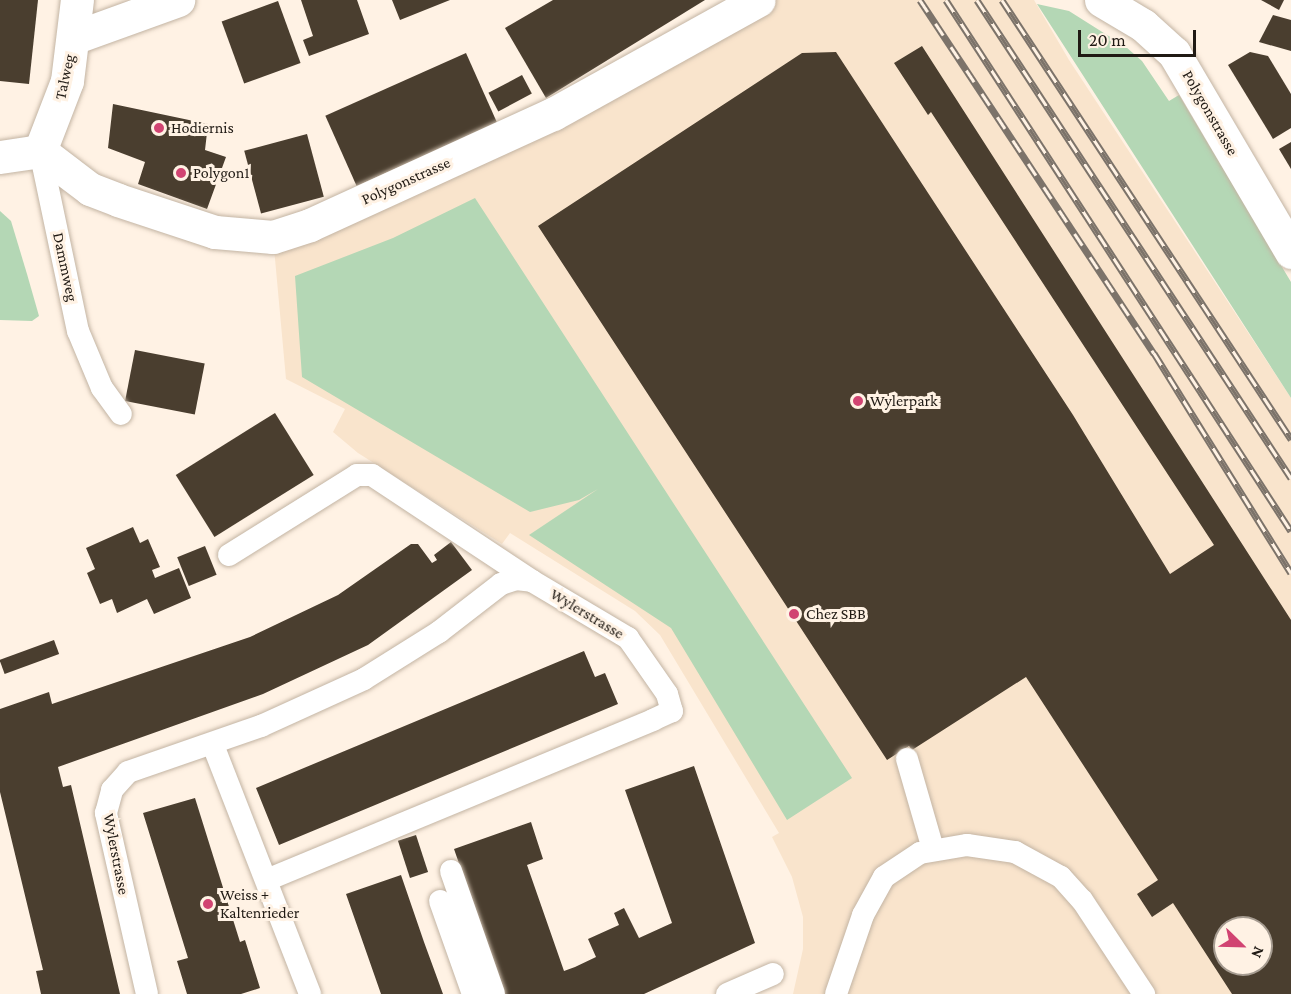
<!DOCTYPE html>
<html>
<head>
<meta charset="utf-8">
<style>
	body { margin:0 }
	#map { position:relative; width:1291px; height:994px; overflow:hidden; background:#fff2e4; font-family:"Crimson Pro",serif }
	div>[style] { position:absolute }
	.built>* { inset:0; background:#f9e4cc }
	.green>* { inset:0; background:#b4d7b5 }
	.building>* { inset:0; background:#4a3e2f; transform-origin:0 0 }
	.roads { filter:drop-shadow(0 0 2px #c3b4a3) drop-shadow(0 0 2px #c3b4a3) }
	.lane>* { height:22px; margin:-11px; padding:0 11px; transform-origin:11px; border-radius:11px; background:#fff }
	.street>* { height:33px; margin:-16.5px; padding:0 16.5px; transform-origin:16.5px; border-radius:16.5px; background:#fff }
	.rail>* { height:7px; margin-top:-3.5px; transform-origin:0; background:repeating-linear-gradient(90deg,#fff2e4 0 14px,#7c736a 0 28px); box-sizing:border-box; border-block:2px solid #7c736a }
	.dots>* { width:16px; height:16px; translate:-50% -50%; box-sizing:border-box; border:3px solid #fff2e4; border-radius:50% }
	span { translate:-50% -50%; white-space:nowrap; text-align:center; line-height:1.15; -webkit-text-stroke:6px #fff2e4; paint-order:stroke }
	.street-label { font-size:16px; color:#201a14 }
	.poi-label { font-size:16px; color:#201a14 }
	.left { translate:0 -50%; text-align:left }
	.north { position:absolute; left:1213px; top:916px; width:60px; height:60px; box-sizing:border-box; background:#fff2e4; border:2px solid #a69c91; border-radius:50%; rotate:113deg; font-size:16px; font-weight:700; line-height:24px; text-align:center; color:#201a14 }
	.north::after { content:''; display:block; margin:auto; width:21px; height:27px; background:#d14472; clip-path:polygon(50% 0,100% 100%,50% 72%,0 100%) }
	.scale { position:absolute; left:1078px; top:30px; width:118px; height:27px; box-sizing:border-box; border:3px solid #201a14; border-top:0; padding-left:8px; font-size:18px; line-height:21px; white-space:nowrap; color:#201a14; -webkit-text-stroke:4px #fff2e4; paint-order:stroke }
</style>
</head>
<body>
<div id="map">
	<div class="built">
		<div style="clip-path:polygon(evenodd,759px 0,1034px 0,1069px 60px,1291px 398px,1291px 994px,793px 994px,803px 949px,803px 917px,792px 877px,772px 837px,779px 833px,660px 635px,635px 611px,510px 533px,502px 544px,358px 453px,333px 432px,345px 409px,286px 379px,273px 237px,759px 0,1225px 928px,1261px 928px,1261px 964px,1225px 964px,1225px 928px)"></div>
	</div>
	<div class="green">
		<div style="clip-path:polygon(1037px 4px,1069px 11px,1126px 47px,1142px 61px,1169px 101px,1179px 95px,1291px 282px,1291px 398px)"></div>
		<div style="clip-path:polygon(475px 198px,852px 778px,787px 820px,671px 628px,529px 535px,598px 489px,579px 500px,530px 512px,302px 377px,295px 276px,393px 238px)"></div>
		<div style="clip-path:polygon(0 211px,11px 221px,27px 274px,39px 316px,32px 321px,0 320px)"></div>
	</div>
	<div class="building">
		<div style="clip-path:polygon(0 0,38px 0,29px 84px,0 81px)"></div>
		<div style="clip-path:polygon(301px 0,357px 0,369px 34px,309px 56px,303px 40px,313px 36px)"></div>
		<div style="clip-path:polygon(392px 0,450px 0,400px 20px)"></div>
		<div style="clip-path:polygon(553px 0,705px 0,546px 98px,505px 28px)"></div>
		<div style="clip-path:polygon(1261px 0,1284px 0,1279px 10px)"></div>
		<div style="left:278px;top:1px;width:66px;height:60px;rotate:70deg"></div>
		<div style="clip-path:polygon(1273px 15px,1291px 20px,1291px 51px,1259px 42px)"></div>
		<div style="clip-path:polygon(evenodd,922px 46px,1291px 620px,1291px 994px,1232px 994px,1173px 903px,1152px 917px,1137px 894px,1158px 880px,1026px 677px,912px 750px,909px 746px,887px 760px,538px 226px,802px 53px,836px 52px,1073px 415px,1170px 574px,1214px 545px,931px 112px,928px 115px,894px 63px,922px 46px,1225px 928px,1261px 928px,1261px 964px,1225px 964px,1225px 928px)"></div>
		<div style="clip-path:polygon(1250px 52px,1268px 56px,1291px 94px,1291px 128px,1273px 139px,1228px 65px)"></div>
		<div style="left:466px;top:53px;width:77px;height:154px;rotate:66deg"></div>
		<div style="left:522px;top:75px;width:21px;height:38px;rotate:62deg"></div>
		<div style="clip-path:polygon(113px 104px,208px 124px,205px 150px,226px 157px,207px 209px,138px 184px,145px 162px,108px 148px)"></div>
		<div style="left:307px;top:134px;width:65px;height:65px;rotate:75deg"></div>
		<div style="clip-path:polygon(1291px 142px,1291px 169px,1279px 149px)"></div>
		<div style="left:135px;top:350px;width:71px;height:52px;rotate:11deg"></div>
		<div style="left:275px;top:413px;width:73px;height:117px;rotate:58deg"></div>
		<div style="clip-path:polygon(133px 527px,140px 543px,148px 539px,160px 567px,152px 570px,155px 578px,179px 568px,191px 598px,154px 614px,147px 599px,117px 613px,112px 599px,100px 604px,87px 573px,95px 569px,86px 548px)"></div>
		<div style="clip-path:polygon(451px 542px,472px 570px,368px 645px,263px 694px,58px 767px,63px 787px,71px 785px,120px 994px,41px 994px,36px 971px,43px 970px,0 792px,0 709px,49px 692px,52px 704px,250px 637px,338px 595px,411px 544px,418px 544px,432px 563px,437px 560px,434px 555px)"></div>
		<div style="left:205px;top:546px;width:31px;height:30px;rotate:68deg"></div>
		<div style="left:54px;top:640px;width:15px;height:58px;rotate:70deg"></div>
		<div style="clip-path:polygon(584px 651px,595px 677px,605px 673px,618px 704px,279px 845px,256px 788px)"></div>
		<div style="clip-path:polygon(694px 766px,755px 943px,644px 994px,504px 994px,454px 849px,531px 822px,543px 859px,527px 865px,564px 971px,575px 967px,596px 957px,588px 939px,619px 925px,614px 913px,624px 908px,639px 938px,672px 923px,625px 790px)"></div>
		<div style="clip-path:polygon(195px 798px,240px 942px,245px 940px,260px 988px,241px 994px,187px 994px,177px 961px,188px 958px,143px 813px)"></div>
		<div style="left:416px;top:835px;width:39px;height:19px;rotate:72deg"></div>
		<div style="clip-path:polygon(401px 875px,424px 942px,443px 994px,381px 994px,346px 894px)"></div>
	</div>
	<div class="roads">
		<div class="lane">
			<div style="left:40px;top:151px;width:184px;rotate:78.1deg"></div>
			<div style="left:78px;top:331px;width:62px;rotate:67.2deg"></div>
			<div style="left:102px;top:388px;width:32px;rotate:54deg"></div>
			<div style="left:229px;top:555px;width:151px;rotate:-32deg"></div>
			<div style="left:357px;top:475px;width:15px"></div>
			<div style="left:372px;top:475px;width:192px;rotate:33.5deg"></div>
			<div style="left:213px;top:745px;width:267px;rotate:68.7deg"></div>
			<div style="left:907px;top:759px;width:94px;rotate:73.9deg"></div>
			<div style="left:451px;top:871px;width:130px;rotate:70.7deg"></div>
			<div style="left:440px;top:901px;width:99px;rotate:70.5deg"></div>
			<div style="left:147px;top:994px;width:186px;rotate:-102.8deg"></div>
			<div style="left:106px;top:813px;width:24px;rotate:-75deg"></div>
			<div style="left:112px;top:790px;width:24px;rotate:-48deg"></div>
			<div style="left:128px;top:772px;width:141px;rotate:-19.1deg"></div>
			<div style="left:261px;top:726px;width:113px;rotate:-24.5deg"></div>
			<div style="left:364px;top:679px;width:89px;rotate:-32.1deg"></div>
			<div style="left:439px;top:632px;width:78px;rotate:-37.7deg"></div>
			<div style="left:501px;top:584px;width:16px;rotate:-18deg"></div>
			<div style="left:516px;top:579px;width:16px;rotate:7deg"></div>
			<div style="left:532px;top:581px;width:112px;rotate:30.7deg"></div>
			<div style="left:628px;top:638px;width:68px;rotate:55.1deg"></div>
			<div style="left:667px;top:694px;width:18px;rotate:74deg"></div>
			<div style="left:672px;top:711px;width:21px;rotate:155deg"></div>
			<div style="left:653px;top:720px;width:418px;rotate:157.5deg"></div>
			<div style="left:727px;top:994px;width:50px;rotate:-23.5deg"></div>
			<div style="left:836px;top:994px;width:83px;rotate:-71.1deg"></div>
			<div style="left:863px;top:915px;width:43px;rotate:-61.1deg"></div>
			<div style="left:884px;top:877px;width:43px;rotate:-33.7deg"></div>
			<div style="left:920px;top:853px;width:48px;rotate:-9.7deg"></div>
			<div style="left:967px;top:845px;width:49px;rotate:8.3deg"></div>
			<div style="left:1015px;top:852px;width:52px;rotate:28.5deg"></div>
			<div style="left:1061px;top:877px;width:31px;rotate:48deg"></div>
			<div style="left:1082px;top:900px;width:113px;rotate:56.6deg"></div>
		</div>
		<div class="street">
			<div style="left:1101px;top:0;width:49px;rotate:30.8deg"></div>
			<div style="left:1143px;top:25px;width:42px;rotate:42.1deg"></div>
			<div style="left:1174px;top:53px;width:231px;rotate:59.5deg"></div>
			<div style="left:73px;top:38px;width:112px;rotate:-19.9deg"></div>
			<div style="left:40px;top:151px;width:63px;rotate:37.2deg"></div>
			<div style="left:90px;top:189px;width:30px;rotate:21deg"></div>
			<div style="left:118px;top:200px;width:102px;rotate:18.3deg"></div>
			<div style="left:215px;top:232px;width:58px;rotate:4.9deg"></div>
			<div style="left:273px;top:237px;width:39px;rotate:-18deg"></div>
			<div style="left:310px;top:225px;width:267px;rotate:-24.6deg"></div>
			<div style="left:553px;top:114px;width:235px;rotate:-29deg"></div>
			<div style="left:40px;top:151px;width:75px;rotate:-68.9deg"></div>
			<div style="left:67px;top:81px;width:82px;rotate:-83deg"></div>
			<div style="left:0;top:157px;width:40px;rotate:-8.5deg"></div>
		</div>
	</div>
	<div class="rail">
		<div style="left:920px;top:0;width:424px;rotate:56.5deg"></div>
		<div style="left:1154px;top:353px;width:259px;rotate:58.1deg"></div>
		<div style="left:946px;top:0;width:633px;rotate:56.99deg"></div>
		<div style="left:977px;top:0;width:572px;rotate:56.7deg"></div>
		<div style="left:1002px;top:0;width:526px;rotate:56.64deg"></div>
	</div>
	<div class="dots">
		<div style="left:159px;top:128px;background:#d14472"></div>
		<div style="left:181px;top:173px;background:#d14472"></div>
		<div style="left:858px;top:401px;background:#d14472"></div>
		<div style="left:794px;top:614px;background:#d14472"></div>
		<div style="left:208px;top:904px;background:#d14472"></div>
	</div>
	<div class="street-label">
		<span style="left:65px;top:77px;rotate:-78deg">Talweg</span>
		<span style="left:1210px;top:113px;rotate:60deg">Polygonstrasse</span>
		<span style="left:406px;top:181px;rotate:-24deg">Polygonstrasse</span>
		<span style="left:65px;top:267px;rotate:78deg">Dammweg</span>
		<span style="left:587px;top:614px;rotate:31deg">Wylerstrasse</span>
		<span style="left:116px;top:854px;rotate:79deg">Wylerstrasse</span>
	</div>
	<div class="poi-label">
		<span class="left" style="left:171px;top:128px">Hodiernis</span>
		<span class="left" style="left:193px;top:173px">Polygon1</span>
		<span class="left" style="left:870px;top:401px">Wylerpark</span>
		<span class="left" style="left:806px;top:614px">Chez SBB</span>
		<span class="left" style="left:220px;top:904px">Weiss +<br>Kaltenrieder</span>
	</div>
	<div class="north">N</div>
	<div class="scale">20 m</div>
</div>
</body>
</html>
